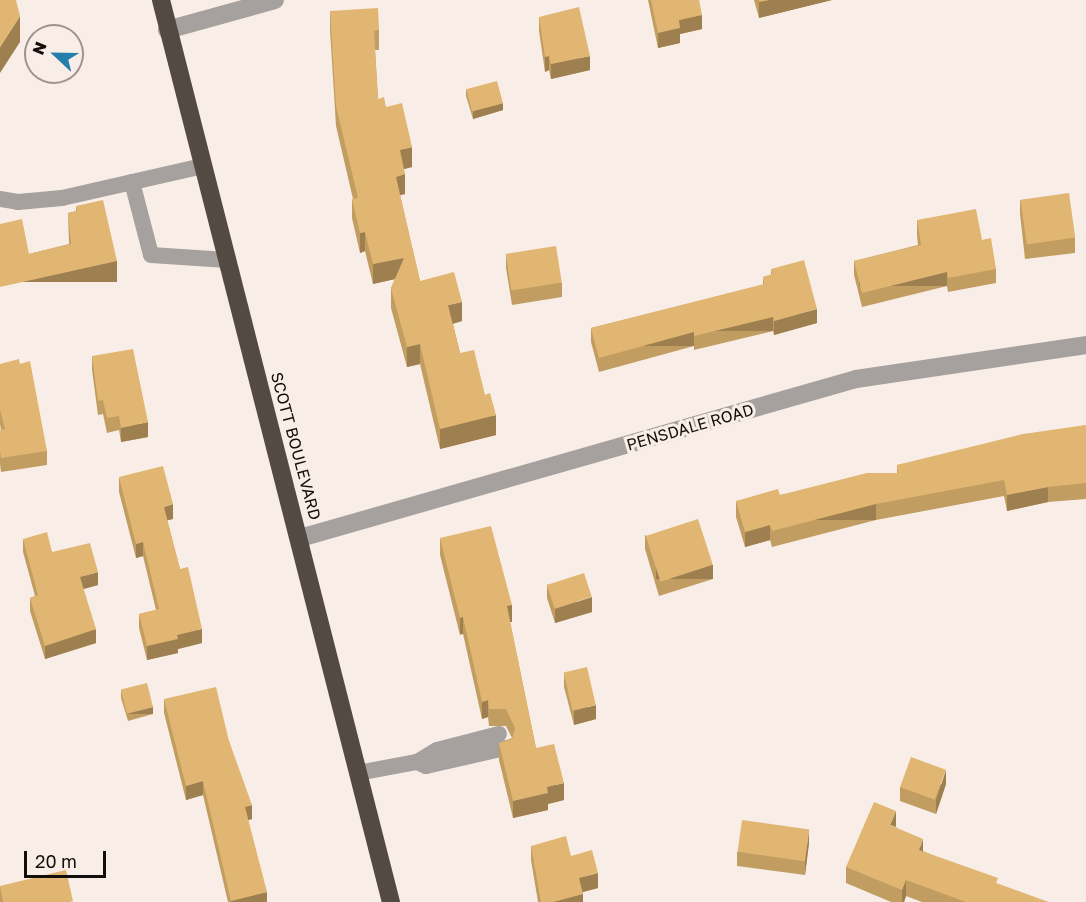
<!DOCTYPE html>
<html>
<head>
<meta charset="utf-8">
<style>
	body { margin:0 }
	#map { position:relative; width:1086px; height:902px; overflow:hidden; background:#f9eee7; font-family:"Golos Text",sans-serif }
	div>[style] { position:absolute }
	.lane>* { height:16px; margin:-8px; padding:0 8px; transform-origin:8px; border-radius:8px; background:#a6a19e }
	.street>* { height:18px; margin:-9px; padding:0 9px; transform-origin:9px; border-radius:9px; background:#a6a19e }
	.highway>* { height:18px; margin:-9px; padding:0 9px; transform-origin:9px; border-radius:9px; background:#534a44 }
	.wall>* { inset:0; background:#c19d62 }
	.shaded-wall>* { inset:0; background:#9d7f50; transform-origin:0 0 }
	.building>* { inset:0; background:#e0b672; transform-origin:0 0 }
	span { translate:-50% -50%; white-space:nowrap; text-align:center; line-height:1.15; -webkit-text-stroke:6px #f9eee7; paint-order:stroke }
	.street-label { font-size:16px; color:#120e0c }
	.north { position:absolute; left:24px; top:24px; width:60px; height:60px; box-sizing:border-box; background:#f9eee7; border:2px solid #9d948f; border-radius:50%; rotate:292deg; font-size:16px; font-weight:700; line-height:24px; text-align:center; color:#120e0c }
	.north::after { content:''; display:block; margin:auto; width:21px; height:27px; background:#247fad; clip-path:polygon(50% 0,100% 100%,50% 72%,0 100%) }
	.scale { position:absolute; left:24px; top:851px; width:82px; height:27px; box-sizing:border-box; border:3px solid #120e0c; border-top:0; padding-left:8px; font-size:18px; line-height:21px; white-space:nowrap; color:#120e0c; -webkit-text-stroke:4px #f9eee7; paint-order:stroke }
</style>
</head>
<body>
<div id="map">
	<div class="lane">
		<div style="left:132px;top:182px;width:75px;rotate:75.4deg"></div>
		<div style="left:151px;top:255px;width:76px;rotate:3.8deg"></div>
		<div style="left:0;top:199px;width:18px;rotate:9deg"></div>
		<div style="left:18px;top:202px;width:44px;rotate:-5.2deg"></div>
		<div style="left:62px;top:198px;width:145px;rotate:-12.8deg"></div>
		<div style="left:417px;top:762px;width:10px;rotate:24deg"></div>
		<div style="left:426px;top:766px;width:81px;rotate:-12.8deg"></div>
		<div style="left:358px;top:773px;width:60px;rotate:-10.6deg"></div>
		<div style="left:417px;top:762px;width:23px;rotate:-31deg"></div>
		<div style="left:437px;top:750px;width:64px;rotate:-14.5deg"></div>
	</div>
	<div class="street">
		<div style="left:167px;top:30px;width:112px;rotate:-15.5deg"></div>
		<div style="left:300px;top:538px;width:578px;rotate:-15.96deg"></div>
		<div style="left:856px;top:379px;width:232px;rotate:-8.4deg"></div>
	</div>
	<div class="highway">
		<div style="left:161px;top:0;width:931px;rotate:75.7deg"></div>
	</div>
	<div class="wall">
		<div style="clip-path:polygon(648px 0,699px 0,702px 29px,680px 34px,680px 43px,658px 48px)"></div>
		<div style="clip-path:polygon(754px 0,832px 0,759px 18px)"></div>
		<div style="clip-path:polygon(330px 11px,379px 30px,379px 50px,375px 50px,378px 99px,386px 107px,412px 167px,404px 169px,405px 194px,400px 195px,420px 281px,462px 321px,453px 324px,460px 353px,485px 395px,496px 435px,440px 449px,420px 364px,407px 367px,391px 308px,391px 288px,395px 279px,373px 284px,365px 251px,360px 253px,352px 218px,352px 199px,353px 199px,336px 126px,330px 30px)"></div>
		<div style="clip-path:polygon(539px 17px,590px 70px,551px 79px,549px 70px,545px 72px,539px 31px)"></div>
		<div style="clip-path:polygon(466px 89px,503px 110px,473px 119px,466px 96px)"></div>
		<div style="clip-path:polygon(1020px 200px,1075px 238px,1075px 253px,1025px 259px,1020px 214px)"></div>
		<div style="clip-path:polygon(76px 206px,117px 282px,29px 254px,69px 244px,68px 213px,76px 211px)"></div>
		<div style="clip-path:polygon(917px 220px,982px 240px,996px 269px,996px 283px,948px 292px,947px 286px,862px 307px,854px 275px,854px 261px,918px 245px,917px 235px)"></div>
		<div style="clip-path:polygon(506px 254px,562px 283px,562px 297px,512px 305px,506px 268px)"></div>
		<div style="clip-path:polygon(771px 269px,817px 323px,774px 335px,773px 331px,694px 350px,694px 346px,599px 372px,591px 342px,591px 328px,763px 285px,763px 277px,771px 275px)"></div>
		<div style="clip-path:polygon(92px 356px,148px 437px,121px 442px,119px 430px,107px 433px,103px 414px,98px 415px,92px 370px)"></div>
		<div style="clip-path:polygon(0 364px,47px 451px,47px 465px,1px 472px,0 464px,0 430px,1px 430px,0 424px)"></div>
		<div style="clip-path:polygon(1086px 425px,1086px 499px,1048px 502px,1007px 511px,1004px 496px,876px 520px,772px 547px,770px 540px,745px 547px,736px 517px,736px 501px,780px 495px,897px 473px,897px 465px)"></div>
		<div style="clip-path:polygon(119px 477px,173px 519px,167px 520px,180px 569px,202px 643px,178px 649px,178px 653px,147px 660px,139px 628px,139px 614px,156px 610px,143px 556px,136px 558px,119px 492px)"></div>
		<div style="clip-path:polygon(645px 535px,713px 579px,659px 596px,645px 549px)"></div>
		<div style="clip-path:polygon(440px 538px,512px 622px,510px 622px,536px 748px,564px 800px,548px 804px,548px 810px,513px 818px,499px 760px,499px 743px,512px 738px,506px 726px,489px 726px,488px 717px,482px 719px,463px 634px,460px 635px,440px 555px)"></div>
		<div style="clip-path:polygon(23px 539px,52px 552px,98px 585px,83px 589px,96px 643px,45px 659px,30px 611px,30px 598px,35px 596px,23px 552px)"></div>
		<div style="clip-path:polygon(547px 584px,592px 612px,555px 623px,547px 598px)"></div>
		<div style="clip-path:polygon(564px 673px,596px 719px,574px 725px,564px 687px)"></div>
		<div style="clip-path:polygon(121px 690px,153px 714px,128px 721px,121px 698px)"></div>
		<div style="clip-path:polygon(164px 699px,229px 741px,252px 819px,248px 820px,267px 902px,228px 902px,203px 795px,186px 800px,164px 713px)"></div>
		<div style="clip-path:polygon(946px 784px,936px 814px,900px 801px,900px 787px)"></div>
		<div style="clip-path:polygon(896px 827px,923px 851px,998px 884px,1048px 902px,922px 902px,906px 896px,904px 902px,891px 902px,846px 883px,846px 867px)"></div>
		<div style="clip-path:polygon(809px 843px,805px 875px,737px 866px,737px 852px)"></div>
		<div style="clip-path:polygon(531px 846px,571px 856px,598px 888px,583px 892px,583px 902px,538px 902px,531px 860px)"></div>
		<div style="clip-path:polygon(0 886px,73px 902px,0 902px)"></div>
	</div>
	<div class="shaded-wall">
		<div style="clip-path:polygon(769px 0,832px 0,759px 18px,759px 2px)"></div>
		<div style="clip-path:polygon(702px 15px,702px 29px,680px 34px,680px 43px,658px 48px,658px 33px,679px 20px)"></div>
		<div style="clip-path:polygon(20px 16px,20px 42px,0 73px,0 47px)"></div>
		<div style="clip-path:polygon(549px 56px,549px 70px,545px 72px,545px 57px)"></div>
		<div style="clip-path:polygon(590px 56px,590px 70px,551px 79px,551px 64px)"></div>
		<div style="clip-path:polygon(503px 103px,503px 110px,473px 119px,473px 111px)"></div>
		<div style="clip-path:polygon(412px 147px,412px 167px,400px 170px,400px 150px)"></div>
		<div style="clip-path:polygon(405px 174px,405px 194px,396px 196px,396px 177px)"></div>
		<div style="clip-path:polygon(365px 232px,365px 251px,360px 253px,360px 233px)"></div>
		<div style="clip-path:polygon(404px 258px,404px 277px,373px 284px,373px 264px)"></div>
		<div style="left:117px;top:261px;width:21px;height:120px;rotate:90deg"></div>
		<div style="left:947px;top:272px;width:14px;height:88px;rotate:90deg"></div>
		<div style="clip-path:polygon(462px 302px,462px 321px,448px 325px,448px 305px)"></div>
		<div style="clip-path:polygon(817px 309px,817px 323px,774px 335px,774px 321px)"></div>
		<div style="left:773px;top:317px;width:14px;height:81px;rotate:90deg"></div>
		<div style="left:694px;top:332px;width:14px;height:98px;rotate:90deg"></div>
		<div style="clip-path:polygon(420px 344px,420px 364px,407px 367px,407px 347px)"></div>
		<div style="clip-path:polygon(496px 415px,496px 435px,440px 449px,440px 429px)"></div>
		<div style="clip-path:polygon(148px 422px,148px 437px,121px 442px,121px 428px)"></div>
		<div style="clip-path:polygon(1048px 487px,1048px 502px,1007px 511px,1007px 495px)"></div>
		<div style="clip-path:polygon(173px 504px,173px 519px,164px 521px,164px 507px)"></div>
		<div style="left:876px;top:504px;width:16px;height:107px;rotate:90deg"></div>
		<div style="clip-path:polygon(770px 525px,770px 540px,745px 547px,745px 532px)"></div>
		<div style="clip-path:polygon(143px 542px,143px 556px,136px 558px,136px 544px)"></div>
		<div style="left:713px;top:565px;width:14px;height:57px;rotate:90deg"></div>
		<div style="clip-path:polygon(98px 572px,98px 585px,80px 590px,80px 577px)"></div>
		<div style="clip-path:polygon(592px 597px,592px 612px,555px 623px,555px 609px)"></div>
		<div style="left:512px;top:605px;width:17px;height:5px;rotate:90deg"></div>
		<div style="left:463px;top:617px;width:17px;height:3px;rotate:90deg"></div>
		<div style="clip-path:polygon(96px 629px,96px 643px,45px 659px,45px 646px)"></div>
		<div style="clip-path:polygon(202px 629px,202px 643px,178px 649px,178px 653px,147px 660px,147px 646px,177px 635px)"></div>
		<div style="clip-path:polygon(488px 700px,488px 717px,482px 719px,482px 702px)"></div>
		<div style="clip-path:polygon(596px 705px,596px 719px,574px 725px,574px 711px)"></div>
		<div style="left:153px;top:707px;width:7px;height:26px;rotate:90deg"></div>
		<div style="clip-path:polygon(946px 770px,946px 784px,936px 814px,936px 800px)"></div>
		<div style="clip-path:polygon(203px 781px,203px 795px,186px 800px,186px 786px)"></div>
		<div style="clip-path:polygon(564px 783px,564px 800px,548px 804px,548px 810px,513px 818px,513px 801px,547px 787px)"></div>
		<div style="clip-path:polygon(252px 805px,252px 819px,245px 821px,245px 807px)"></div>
		<div style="clip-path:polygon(896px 811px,896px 827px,890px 825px)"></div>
		<div style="clip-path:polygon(809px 829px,809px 843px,805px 875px,805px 861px)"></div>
		<div style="clip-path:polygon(923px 839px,923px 855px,919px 850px)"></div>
		<div style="clip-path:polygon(598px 873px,598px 888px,579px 893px,579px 878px)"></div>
		<div style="clip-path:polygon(906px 880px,906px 896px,904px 902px,902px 902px,902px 890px)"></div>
		<div style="clip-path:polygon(267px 892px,267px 902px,231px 902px,231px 901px)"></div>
		<div style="clip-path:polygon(583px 894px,583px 902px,553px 902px)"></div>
	</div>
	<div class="building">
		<div style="clip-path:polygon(0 0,16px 0,20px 16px,0 47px)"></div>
		<div style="clip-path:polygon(651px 0,699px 0,702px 15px,679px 20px,680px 28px,658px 33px)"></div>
		<div style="clip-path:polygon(759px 0,769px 0,759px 2px)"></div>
		<div style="clip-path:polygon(579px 7px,590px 56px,551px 64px,549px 56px,545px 57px,539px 17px)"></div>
		<div style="clip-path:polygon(378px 8px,379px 30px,374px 31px,378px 99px,384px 97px,386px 107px,402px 103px,412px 147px,400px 150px,405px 174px,396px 177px,420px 281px,454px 272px,462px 302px,448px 305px,460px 353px,474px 350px,485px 395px,490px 393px,496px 415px,440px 429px,420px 344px,407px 347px,391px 288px,404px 258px,373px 264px,365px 232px,360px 233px,352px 199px,358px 198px,336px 106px,330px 11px)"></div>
		<div style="left:497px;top:81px;width:23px;height:32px;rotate:75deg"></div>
		<div style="left:1069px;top:193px;width:45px;height:49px;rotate:82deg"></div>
		<div style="clip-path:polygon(103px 200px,117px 261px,0 287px,0 224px,22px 219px,29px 254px,71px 244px,68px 213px,77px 211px,76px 206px)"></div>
		<div style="clip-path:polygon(976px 209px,982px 240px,991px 238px,996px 269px,948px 278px,947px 272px,862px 293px,854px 261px,921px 245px,917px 220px)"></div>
		<div style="left:556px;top:246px;width:37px;height:51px;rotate:81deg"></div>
		<div style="clip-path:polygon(804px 260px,817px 309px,774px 321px,773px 317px,694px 336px,694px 332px,599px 358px,591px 328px,764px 284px,763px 277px,772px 274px,771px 269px)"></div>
		<div style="clip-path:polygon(133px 349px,148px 422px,121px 428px,119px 416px,107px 418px,103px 400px,98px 401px,92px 356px)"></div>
		<div style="clip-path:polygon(19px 359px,20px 364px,30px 361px,47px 451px,1px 458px,0 450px,0 430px,5px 429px,0 410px,0 364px)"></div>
		<div style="clip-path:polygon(1086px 425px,1086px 483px,1048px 487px,1007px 495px,1004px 480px,876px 504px,772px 531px,770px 525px,745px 532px,736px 501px,778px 489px,780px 495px,867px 473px,898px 473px,897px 465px,1023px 434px)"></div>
		<div style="clip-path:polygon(163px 466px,173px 504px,164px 507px,180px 569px,188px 567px,202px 629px,177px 635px,178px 639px,147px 646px,139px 614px,159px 609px,143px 542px,136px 544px,119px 477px)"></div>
		<div style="left:698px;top:519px;width:48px;height:55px;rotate:72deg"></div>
		<div style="clip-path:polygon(491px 526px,512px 605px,507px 606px,536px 748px,554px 744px,564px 783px,547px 787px,548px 793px,513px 801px,499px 743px,512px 739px,515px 728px,506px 709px,489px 709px,488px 700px,482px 702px,463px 617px,460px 618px,440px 538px)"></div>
		<div style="clip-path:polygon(47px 532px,52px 552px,90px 543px,98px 572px,80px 577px,96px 629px,45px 646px,30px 598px,38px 595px,23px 539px)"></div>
		<div style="left:584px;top:573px;width:25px;height:39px;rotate:72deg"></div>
		<div style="left:587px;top:667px;width:39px;height:24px;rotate:77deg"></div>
		<div style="left:147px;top:683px;width:25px;height:27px;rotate:76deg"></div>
		<div style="clip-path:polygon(216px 687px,229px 741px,252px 805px,245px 807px,267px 892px,231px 901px,203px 781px,186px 786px,164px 699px)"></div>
		<div style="left:911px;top:757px;width:37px;height:32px;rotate:20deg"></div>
		<div style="clip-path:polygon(874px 802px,896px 811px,890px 825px,923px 839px,919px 850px,998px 878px,996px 883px,1048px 902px,966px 902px,906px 880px,902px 890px,846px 867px)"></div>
		<div style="left:742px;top:820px;width:68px;height:32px;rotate:8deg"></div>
		<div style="clip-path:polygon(566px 836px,571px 856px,592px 850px,598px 873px,579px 878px,583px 894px,553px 902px,541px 902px,531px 846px)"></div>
		<div style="clip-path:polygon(66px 870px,73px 901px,66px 902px,3px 902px,0 886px)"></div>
	</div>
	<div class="street-label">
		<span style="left:690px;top:427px;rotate:-16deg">PENSDALE ROAD</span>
		<span style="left:296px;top:446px;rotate:75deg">SCOTT BOULEVARD</span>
	</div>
	<div class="north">N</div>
	<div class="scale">20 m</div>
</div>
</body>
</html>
